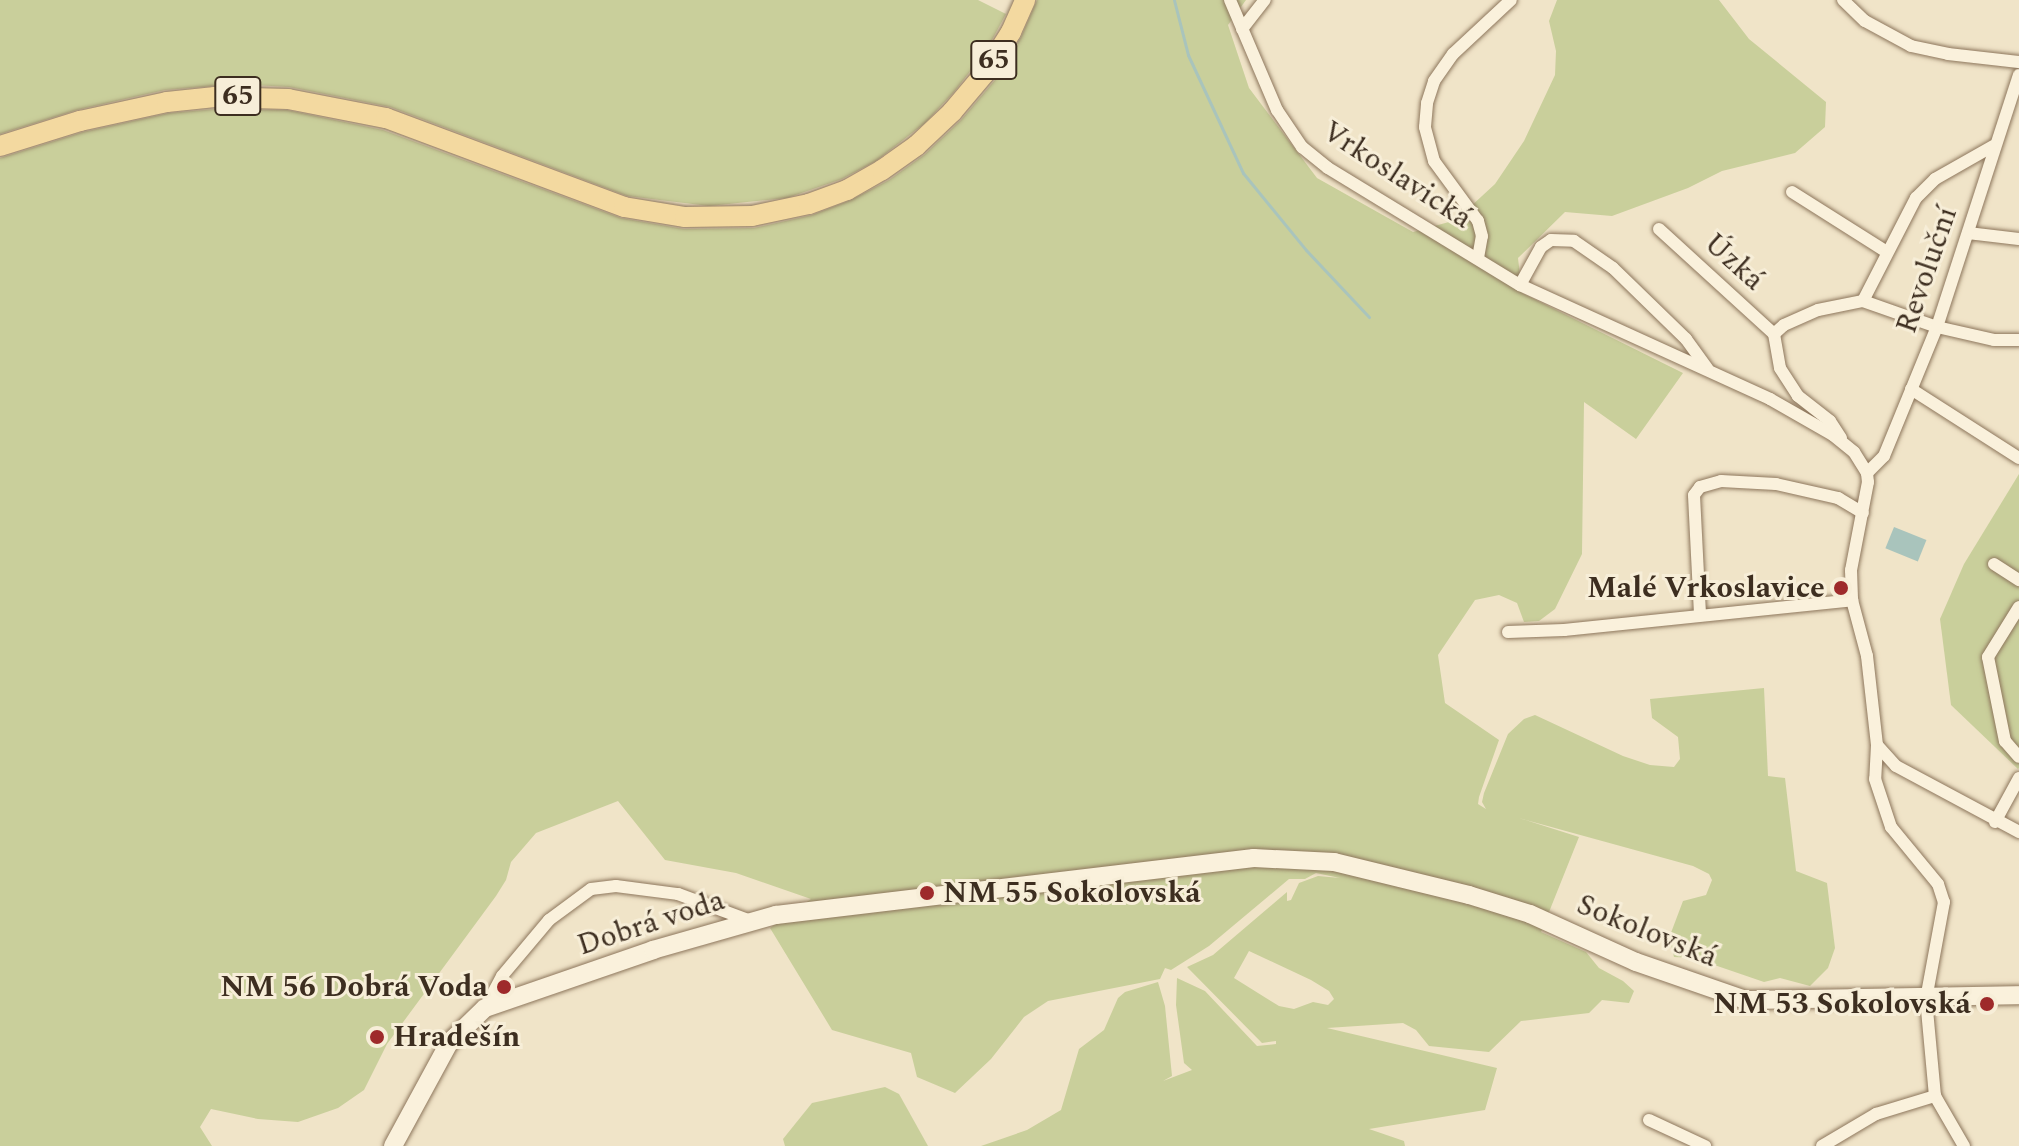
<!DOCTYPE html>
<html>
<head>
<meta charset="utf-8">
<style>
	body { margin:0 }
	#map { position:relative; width:2019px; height:1146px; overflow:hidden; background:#f0e4c8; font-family:Spectral,serif }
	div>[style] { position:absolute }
	.green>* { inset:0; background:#c9cf9b }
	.water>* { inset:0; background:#a9c4bc; transform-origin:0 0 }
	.stream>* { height:3px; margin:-1.5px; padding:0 1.5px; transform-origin:1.5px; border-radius:1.5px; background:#a9c4bc }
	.roads { filter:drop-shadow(0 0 2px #8d765c) drop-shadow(0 0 2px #8d765c) }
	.street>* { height:12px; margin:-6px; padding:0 6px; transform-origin:6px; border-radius:6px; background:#faf1dc }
	.secondary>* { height:18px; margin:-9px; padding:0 9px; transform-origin:9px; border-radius:9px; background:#faf1dc }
	.primary>* { height:20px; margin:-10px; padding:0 10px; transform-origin:10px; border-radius:10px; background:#f3d9a0 }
	.dots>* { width:22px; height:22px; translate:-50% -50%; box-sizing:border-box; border:4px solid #f7eed8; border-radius:50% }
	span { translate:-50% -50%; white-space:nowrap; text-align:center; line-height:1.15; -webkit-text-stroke:6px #f7eed8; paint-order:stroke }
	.shield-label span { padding:2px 6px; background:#f7eed8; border:2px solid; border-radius:6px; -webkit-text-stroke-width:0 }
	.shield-label { font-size:28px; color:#3d2e20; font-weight:700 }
	.street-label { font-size:30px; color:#3d2e20 }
	.poi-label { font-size:30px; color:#3d2e20; font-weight:700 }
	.right { translate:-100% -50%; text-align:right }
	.left { translate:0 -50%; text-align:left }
</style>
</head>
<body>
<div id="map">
	<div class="green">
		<div style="clip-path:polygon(0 0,978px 0,1006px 14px,986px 51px,954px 92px,925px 123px,876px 161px,842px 179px,787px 198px,709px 206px,627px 196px,390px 107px,289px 87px,239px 84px,165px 90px,77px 110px,0 134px)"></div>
		<div style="clip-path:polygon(evenodd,1037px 0,1246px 0,1228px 25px,1249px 88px,1317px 178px,1413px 232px,1456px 220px,1495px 184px,1524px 141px,1555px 75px,1556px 51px,1549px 21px,1557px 0,1719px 0,1749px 39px,1826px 102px,1825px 127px,1795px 153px,1722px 171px,1688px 188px,1612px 216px,1565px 212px,1518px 258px,1522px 293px,1683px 373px,1636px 439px,1584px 402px,1582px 554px,1555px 609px,1539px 621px,1524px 622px,1517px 603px,1499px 595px,1475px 600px,1438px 655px,1445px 703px,1499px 740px,1479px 797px,1478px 804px,1486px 809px,1482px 802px,1484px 793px,1508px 734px,1524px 719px,1535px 715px,1623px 756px,1650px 765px,1674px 767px,1680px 759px,1678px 737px,1652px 718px,1650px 699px,1764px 688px,1768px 776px,1785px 778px,1796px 871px,1827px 883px,1835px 948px,1828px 968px,1810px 986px,1780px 978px,1764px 982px,1694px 958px,1674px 957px,1669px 938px,1683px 901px,1706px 895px,1712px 880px,1709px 874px,1693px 866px,1519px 818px,1579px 837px,1541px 932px,1586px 952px,1599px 968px,1623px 981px,1634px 991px,1629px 1003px,1602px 1000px,1589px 1013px,1521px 1021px,1489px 1052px,1429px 1046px,1416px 1030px,1403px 1023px,1327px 1028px,1497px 1068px,1485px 1110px,1369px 1129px,1404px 1141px,1405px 1146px,981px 1146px,1027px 1130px,1061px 1110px,1079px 1049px,1104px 1030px,1118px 998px,1125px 992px,1158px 982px,1165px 1006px,1172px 1076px,1163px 1081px,1192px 1070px,1184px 1063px,1176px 1005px,1177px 978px,1205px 991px,1257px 1046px,1276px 1044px,1276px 1041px,1262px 1043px,1187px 967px,1213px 955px,1287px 892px,1287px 901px,1291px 900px,1299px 883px,1318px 876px,1340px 878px,1316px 873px,1305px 879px,1289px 879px,1209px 946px,1171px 970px,1165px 968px,1160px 979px,1048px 1001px,1024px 1017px,991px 1059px,955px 1093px,917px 1077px,911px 1053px,832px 1030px,770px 928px,811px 899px,736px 873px,665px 860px,618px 801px,536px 833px,511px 862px,506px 880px,496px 896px,387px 1044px,364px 1090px,338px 1108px,298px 1122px,258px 1119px,211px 1109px,200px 1127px,212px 1146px,0 1146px,0 158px,83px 132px,169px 113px,216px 109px,287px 110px,383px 130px,621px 218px,684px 229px,754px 228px,812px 215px,851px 200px,889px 180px,924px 155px,961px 120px,995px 80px,1021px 37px,1037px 0,1249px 951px,1311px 980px,1329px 991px,1334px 999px,1328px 1005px,1313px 1002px,1294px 1009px,1279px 1006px,1234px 978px,1249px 951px)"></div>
		<div style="clip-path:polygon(2019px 474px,2019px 768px,2018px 769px,1951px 705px,1940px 619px,1964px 564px)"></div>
		<div style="clip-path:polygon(885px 1087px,899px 1094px,928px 1146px,785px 1146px,783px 1139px,812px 1103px)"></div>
	</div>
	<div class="water">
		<div style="left:1894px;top:527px;width:35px;height:23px;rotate:22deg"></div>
	</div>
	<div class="stream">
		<div style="left:1174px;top:0;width:57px;rotate:75.7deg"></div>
		<div style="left:1188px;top:55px;width:130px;rotate:65deg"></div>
		<div style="left:1243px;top:173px;width:99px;rotate:50.7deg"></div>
		<div style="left:1306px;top:250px;width:92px;rotate:46.8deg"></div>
	</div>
	<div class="roads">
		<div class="street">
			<div style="left:1230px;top:0;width:120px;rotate:66.9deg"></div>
			<div style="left:1277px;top:110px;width:45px;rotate:56deg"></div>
			<div style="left:1302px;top:147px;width:33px;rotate:39deg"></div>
			<div style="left:1328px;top:168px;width:225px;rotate:31.4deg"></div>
			<div style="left:1520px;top:285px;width:275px;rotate:24.5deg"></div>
			<div style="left:1770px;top:399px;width:73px;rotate:29.7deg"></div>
			<div style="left:1833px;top:435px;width:27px;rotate:39deg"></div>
			<div style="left:1854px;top:452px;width:25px;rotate:58deg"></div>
			<div style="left:1867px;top:473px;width:9px;rotate:84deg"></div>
			<div style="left:1868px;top:482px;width:90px;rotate:100.9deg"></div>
			<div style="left:1851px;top:570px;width:30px;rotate:88deg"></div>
			<div style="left:1852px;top:600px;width:58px;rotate:75deg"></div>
			<div style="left:1867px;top:656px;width:90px;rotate:83.6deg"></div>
			<div style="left:1877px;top:745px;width:28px;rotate:48deg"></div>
			<div style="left:1896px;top:766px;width:140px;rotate:28.2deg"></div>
			<div style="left:1843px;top:0;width:30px;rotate:44deg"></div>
			<div style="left:1865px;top:21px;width:52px;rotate:28.5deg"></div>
			<div style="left:1911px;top:46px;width:38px;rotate:12deg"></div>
			<div style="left:1948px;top:54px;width:71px;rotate:6.4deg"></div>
			<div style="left:1242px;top:29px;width:37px;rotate:-52deg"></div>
			<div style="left:1792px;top:192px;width:112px;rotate:32.3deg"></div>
			<div style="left:1659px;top:229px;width:156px;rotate:42.4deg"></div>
			<div style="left:1968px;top:233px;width:51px;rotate:6.7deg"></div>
			<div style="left:1478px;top:258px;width:22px;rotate:-80deg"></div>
			<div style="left:1482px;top:236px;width:16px;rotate:-105deg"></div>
			<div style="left:1478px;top:221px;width:74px;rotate:-126.3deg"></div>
			<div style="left:1434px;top:161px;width:35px;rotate:-105deg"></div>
			<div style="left:1425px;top:127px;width:24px;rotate:-85deg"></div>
			<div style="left:1427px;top:103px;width:23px;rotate:-72deg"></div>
			<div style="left:1434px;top:81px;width:33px;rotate:-55deg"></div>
			<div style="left:1453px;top:54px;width:79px;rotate:-43deg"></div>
			<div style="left:1520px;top:285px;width:43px;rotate:-61.1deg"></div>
			<div style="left:1541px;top:247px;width:12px;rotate:-35deg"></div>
			<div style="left:1551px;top:240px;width:23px;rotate:2deg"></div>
			<div style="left:1574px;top:241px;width:47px;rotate:34.7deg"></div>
			<div style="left:1613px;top:268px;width:102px;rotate:44.2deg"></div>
			<div style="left:1686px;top:339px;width:37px;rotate:54deg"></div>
			<div style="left:1863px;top:301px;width:116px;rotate:-62.8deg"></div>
			<div style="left:1916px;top:198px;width:27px;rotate:-45deg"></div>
			<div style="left:1935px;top:179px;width:67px;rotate:-29.6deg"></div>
			<div style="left:1863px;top:301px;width:78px;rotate:19.4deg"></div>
			<div style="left:1937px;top:327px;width:58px;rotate:12.8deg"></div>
			<div style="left:1994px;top:340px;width:25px"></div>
			<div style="left:1911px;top:389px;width:128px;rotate:32.6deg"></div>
			<div style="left:1841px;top:438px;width:20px;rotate:-123deg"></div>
			<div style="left:1830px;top:421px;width:41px;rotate:-142deg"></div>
			<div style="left:1798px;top:396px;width:33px;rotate:-123deg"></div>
			<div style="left:1780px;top:368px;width:35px;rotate:-100deg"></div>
			<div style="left:1774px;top:334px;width:13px;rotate:-42deg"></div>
			<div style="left:1784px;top:325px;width:37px;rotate:-24deg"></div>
			<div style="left:1818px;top:310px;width:46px;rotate:-11.3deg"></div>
			<div style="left:1867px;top:473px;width:24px;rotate:-45deg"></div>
			<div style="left:1884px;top:456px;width:139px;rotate:-67.7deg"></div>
			<div style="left:1937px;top:327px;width:265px;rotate:-72deg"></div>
			<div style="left:1994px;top:564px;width:30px;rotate:33deg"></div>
			<div style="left:2019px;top:607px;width:59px;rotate:121.8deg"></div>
			<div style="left:1988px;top:657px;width:86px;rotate:78.6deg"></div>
			<div style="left:2005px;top:741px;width:21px;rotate:49deg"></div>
			<div style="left:1700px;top:614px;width:119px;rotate:-92.9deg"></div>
			<div style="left:1694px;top:495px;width:10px;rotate:-53deg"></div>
			<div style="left:1700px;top:487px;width:22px;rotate:-16deg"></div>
			<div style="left:1721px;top:481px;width:55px;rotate:3.1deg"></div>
			<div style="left:1776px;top:484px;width:64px;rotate:12.7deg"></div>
			<div style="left:1838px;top:498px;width:29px;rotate:31deg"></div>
			<div style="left:1508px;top:632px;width:56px;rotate:-2deg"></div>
			<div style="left:1564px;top:630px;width:290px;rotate:-5.9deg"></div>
			<div style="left:1877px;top:745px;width:34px;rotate:93deg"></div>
			<div style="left:1875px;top:779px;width:51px;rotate:71.6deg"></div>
			<div style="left:1891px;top:827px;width:74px;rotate:50.5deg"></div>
			<div style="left:1938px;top:884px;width:19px;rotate:72deg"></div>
			<div style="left:1944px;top:902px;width:99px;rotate:100.5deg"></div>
			<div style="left:1926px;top:999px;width:97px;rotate:84.7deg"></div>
			<div style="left:1935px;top:1096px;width:58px;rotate:59.9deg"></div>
			<div style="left:1995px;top:822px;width:50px;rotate:-61.4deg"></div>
			<div style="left:485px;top:1008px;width:36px;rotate:-62deg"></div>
			<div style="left:502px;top:976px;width:73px;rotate:-50deg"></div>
			<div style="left:549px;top:920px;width:52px;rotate:-36.4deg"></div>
			<div style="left:591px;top:889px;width:25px;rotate:-7deg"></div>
			<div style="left:616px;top:886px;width:63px;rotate:7.4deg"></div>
			<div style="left:678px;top:894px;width:78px;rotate:20.3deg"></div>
			<div style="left:1649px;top:1120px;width:62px;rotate:24.9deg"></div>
			<div style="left:1822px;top:1146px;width:63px;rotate:-30.7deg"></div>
			<div style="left:1876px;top:1114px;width:62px;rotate:-17deg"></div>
		</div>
		<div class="secondary">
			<div style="left:393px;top:1146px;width:117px;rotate:-61.5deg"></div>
			<div style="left:449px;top:1043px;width:50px;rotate:-44.2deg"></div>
			<div style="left:485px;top:1008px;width:178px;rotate:-19deg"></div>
			<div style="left:653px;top:950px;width:128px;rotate:-15.9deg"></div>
			<div style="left:776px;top:915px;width:481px;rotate:-6.8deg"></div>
			<div style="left:1254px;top:858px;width:80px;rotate:2.9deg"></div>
			<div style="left:1334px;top:862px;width:139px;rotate:13.7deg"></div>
			<div style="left:1469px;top:895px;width:64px;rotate:17.3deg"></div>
			<div style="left:1530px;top:914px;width:116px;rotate:24.4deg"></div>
			<div style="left:1636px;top:962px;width:116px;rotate:19.1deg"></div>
			<div style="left:1746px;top:1000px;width:273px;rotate:-1deg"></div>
		</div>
		<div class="primary">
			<div style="left:0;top:146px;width:84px;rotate:-17.4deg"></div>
			<div style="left:80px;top:121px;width:89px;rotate:-12.3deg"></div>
			<div style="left:167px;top:102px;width:48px;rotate:-5.9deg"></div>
			<div style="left:215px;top:97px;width:73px;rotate:1.6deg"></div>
			<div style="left:288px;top:99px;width:100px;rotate:11deg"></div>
			<div style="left:386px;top:118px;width:254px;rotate:20.5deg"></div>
			<div style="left:624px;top:207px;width:62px;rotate:9.3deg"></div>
			<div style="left:685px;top:217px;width:67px;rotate:-0.9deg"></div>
			<div style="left:752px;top:216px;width:58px;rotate:-11.9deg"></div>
			<div style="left:809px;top:204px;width:40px;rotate:-20.2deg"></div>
			<div style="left:847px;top:190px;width:40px;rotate:-29.7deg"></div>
			<div style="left:882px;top:170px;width:42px;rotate:-35.2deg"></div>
			<div style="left:916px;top:146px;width:50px;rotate:-43.4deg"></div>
			<div style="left:952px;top:112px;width:51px;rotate:-49.8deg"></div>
			<div style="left:985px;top:73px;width:49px;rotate:-57.6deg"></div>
			<div style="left:1011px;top:32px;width:35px;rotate:-66deg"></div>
		</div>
	</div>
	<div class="dots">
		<div style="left:1841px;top:588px;background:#9e2a2b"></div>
		<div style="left:927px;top:893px;background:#9e2a2b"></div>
		<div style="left:504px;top:987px;background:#9e2a2b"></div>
		<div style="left:1987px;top:1004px;background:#9e2a2b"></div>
		<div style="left:377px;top:1037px;background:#9e2a2b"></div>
	</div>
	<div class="shield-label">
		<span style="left:994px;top:60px">65</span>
		<span style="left:238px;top:96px">65</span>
	</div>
	<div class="street-label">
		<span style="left:1397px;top:175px;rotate:33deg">Vrkoslavická</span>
		<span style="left:1734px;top:262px;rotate:42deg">Úzká</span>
		<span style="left:1927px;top:270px;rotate:-71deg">Revoluční</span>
		<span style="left:651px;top:923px;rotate:-18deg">Dobrá voda</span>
		<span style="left:1647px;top:931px;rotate:22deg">Sokolovská</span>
	</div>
	<div class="poi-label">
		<span class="right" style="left:1825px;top:588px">Malé Vrkoslavice</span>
		<span class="left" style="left:943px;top:893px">NM 55 Sokolovská</span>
		<span class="right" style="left:488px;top:987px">NM 56 Dobrá Voda</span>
		<span class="right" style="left:1971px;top:1004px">NM 53 Sokolovská</span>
		<span class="left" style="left:393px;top:1037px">Hradešín</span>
	</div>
</div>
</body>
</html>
